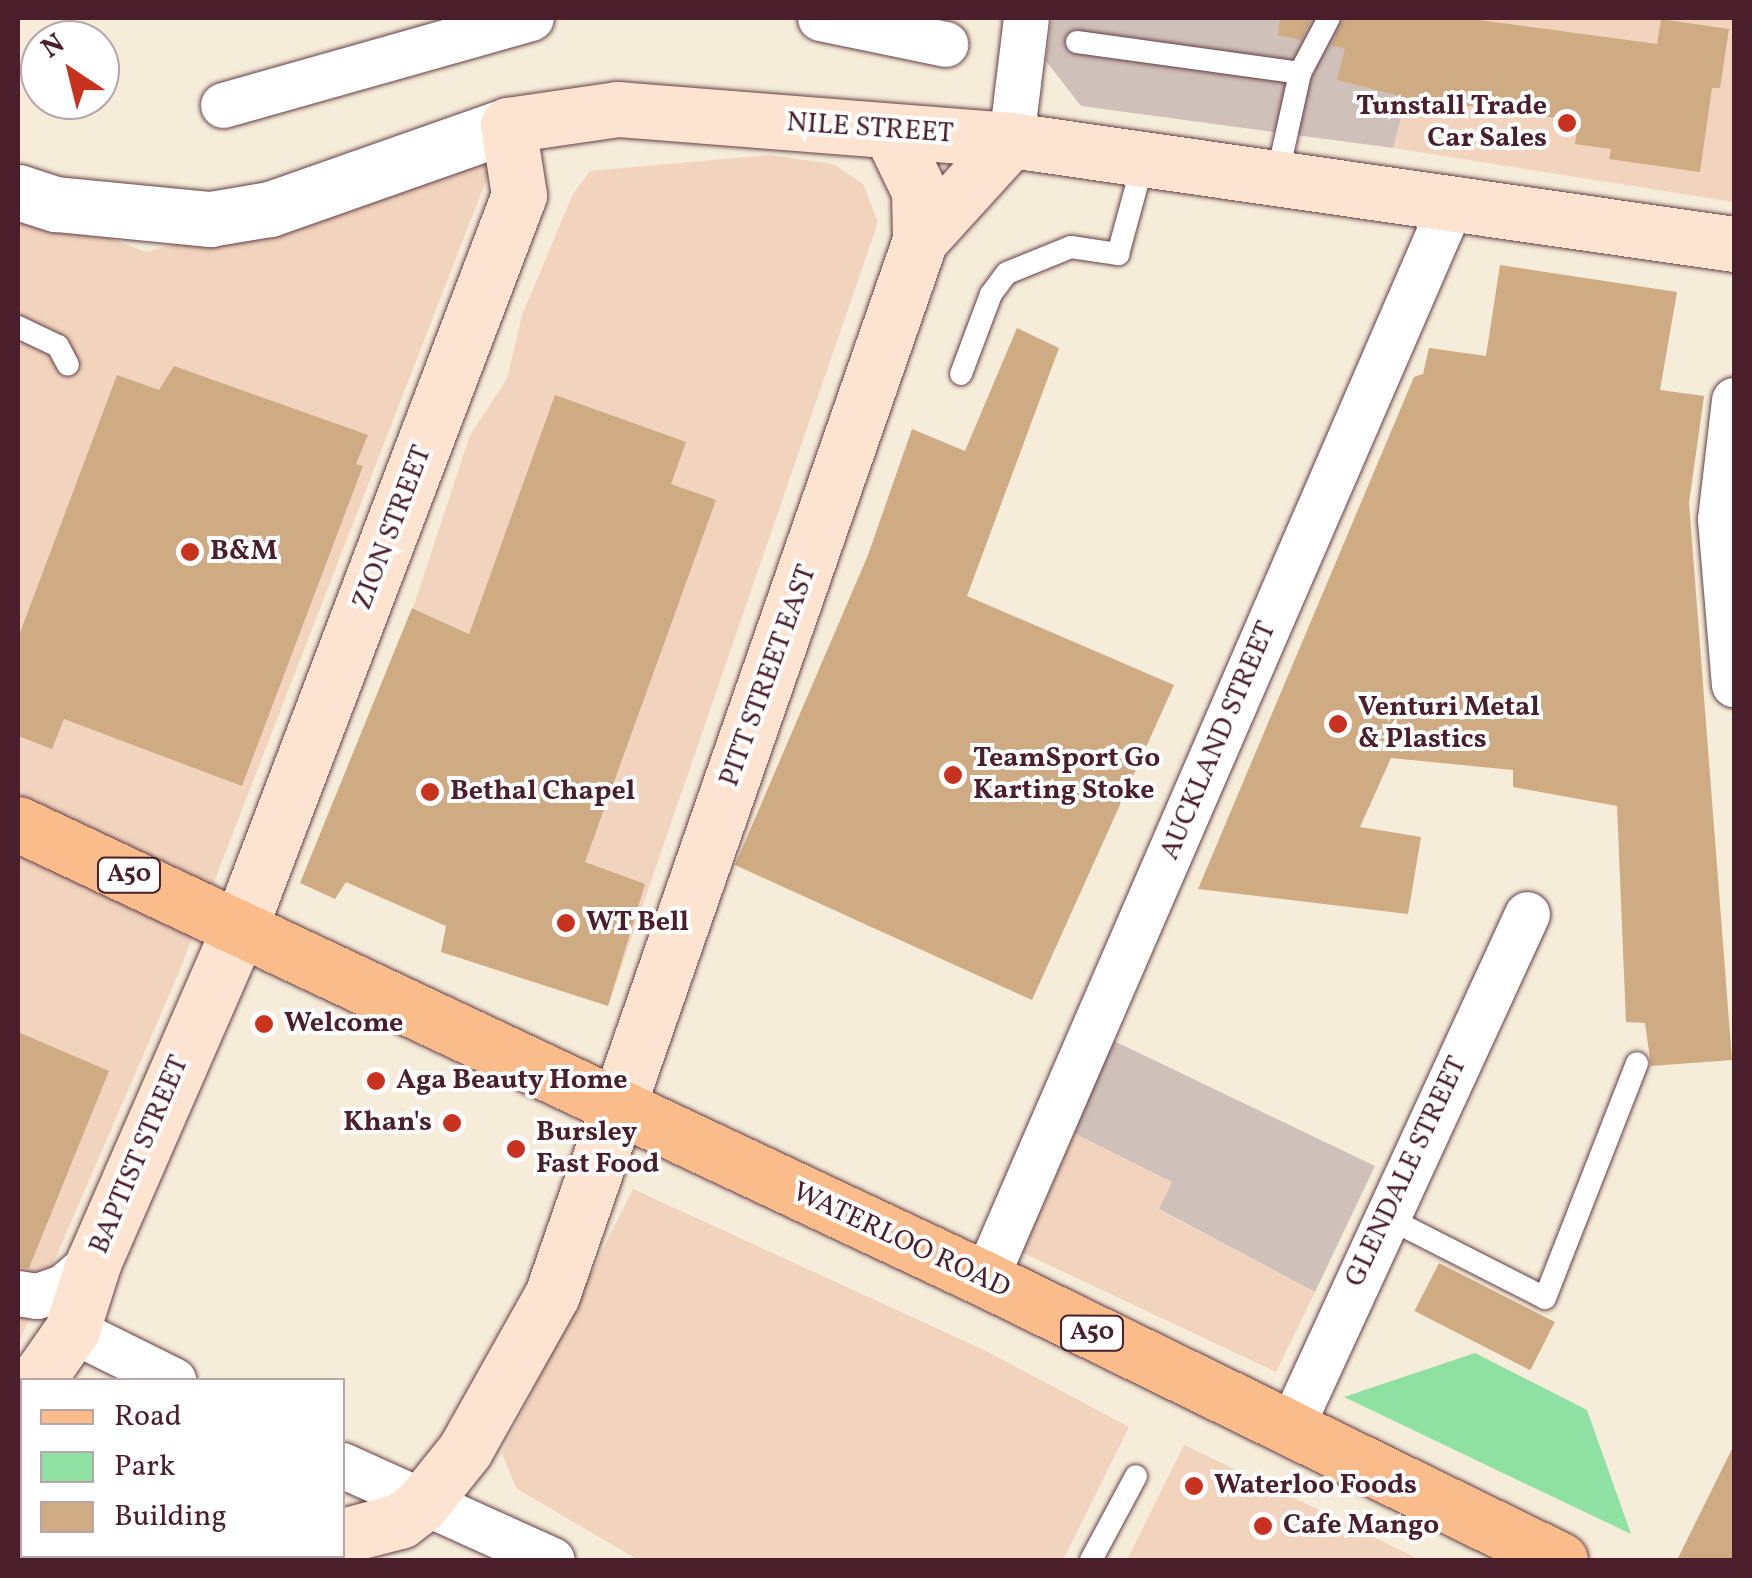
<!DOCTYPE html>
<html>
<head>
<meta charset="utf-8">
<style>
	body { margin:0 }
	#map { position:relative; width:1752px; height:1578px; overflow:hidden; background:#f5ecd9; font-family:Vollkorn,serif }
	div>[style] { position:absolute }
	.built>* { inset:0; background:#f2d4be }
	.industrial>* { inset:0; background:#cfc0ba }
	.green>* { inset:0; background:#8ee1a2 }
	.building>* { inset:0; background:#ceab82; transform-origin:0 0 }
	.roads { filter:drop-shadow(0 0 2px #643e45) drop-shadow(0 0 2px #643e45) }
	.service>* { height:22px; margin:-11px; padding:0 11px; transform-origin:11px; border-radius:11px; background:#fff }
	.minor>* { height:45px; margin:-22.5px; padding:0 22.5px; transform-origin:22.5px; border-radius:22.5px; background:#fff }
	.tertiary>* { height:55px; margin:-27.5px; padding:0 27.5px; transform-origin:27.5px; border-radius:27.5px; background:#fff }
	.secondary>* { height:55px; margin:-27.5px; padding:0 27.5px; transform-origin:27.5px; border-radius:27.5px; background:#fde4d1 }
	.primary>* { height:55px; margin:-27.5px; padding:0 27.5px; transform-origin:27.5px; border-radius:27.5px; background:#fabc8b }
	.dots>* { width:28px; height:28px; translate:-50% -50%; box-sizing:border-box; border:5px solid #fff; border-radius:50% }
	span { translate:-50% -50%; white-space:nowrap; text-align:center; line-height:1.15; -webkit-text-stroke:8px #fff; paint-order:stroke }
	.shield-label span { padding:2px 8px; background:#fff; border:2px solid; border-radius:8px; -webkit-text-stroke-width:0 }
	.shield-label { font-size:25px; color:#4a1f2b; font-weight:700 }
	.poi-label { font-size:28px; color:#4a1f2b; font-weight:700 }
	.right { translate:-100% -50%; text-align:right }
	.left { translate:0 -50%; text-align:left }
	.street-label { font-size:28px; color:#4a1f2b }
	.frame { position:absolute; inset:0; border:20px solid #4a1f2b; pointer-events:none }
	.legend { position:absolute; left:20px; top:1378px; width:325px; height:180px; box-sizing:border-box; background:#fff; border:2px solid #b7a5aa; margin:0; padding:12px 18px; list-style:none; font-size:30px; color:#4a1f2b }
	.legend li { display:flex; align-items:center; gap:20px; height:50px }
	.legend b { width:50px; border:2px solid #b7a5aa }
	.north { position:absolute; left:20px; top:20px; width:100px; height:100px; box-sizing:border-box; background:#fff; border:2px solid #b7a5aa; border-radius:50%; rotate:325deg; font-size:28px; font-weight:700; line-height:40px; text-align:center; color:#4a1f2b }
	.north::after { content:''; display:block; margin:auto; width:35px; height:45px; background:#c8321e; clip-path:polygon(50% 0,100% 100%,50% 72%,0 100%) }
</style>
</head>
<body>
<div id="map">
	<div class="built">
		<div style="clip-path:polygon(1428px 18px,1734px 18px,1734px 202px,1393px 148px)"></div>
		<div style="clip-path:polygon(769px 155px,833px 164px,863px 184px,878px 222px,608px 1006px,485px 963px,585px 687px,413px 608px,470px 435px,507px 379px,522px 315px,573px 194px,590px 171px)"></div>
		<div style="clip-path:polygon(494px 160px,179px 972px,18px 1345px,18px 203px,146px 252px)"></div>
		<div style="clip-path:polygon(1072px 1132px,1172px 1182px,1160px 1210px,1315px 1292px,1276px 1372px,1017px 1250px)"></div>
		<div style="clip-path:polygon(633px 1189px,986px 1351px,1129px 1427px,1063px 1560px,638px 1560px,516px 1488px,502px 1453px)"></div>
		<div style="clip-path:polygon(1184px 1445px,1319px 1510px,1420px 1560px,1127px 1560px)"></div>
	</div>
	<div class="industrial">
		<div style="clip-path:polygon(1052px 18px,1428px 18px,1393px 148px,1081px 106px,1046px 61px)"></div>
		<div style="clip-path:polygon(1114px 1041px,1375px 1166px,1315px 1292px,1159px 1209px,1172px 1182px,1072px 1132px)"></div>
	</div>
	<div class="green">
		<div style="clip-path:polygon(1475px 1353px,1587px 1410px,1631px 1534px,1344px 1397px)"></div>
	</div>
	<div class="building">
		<div style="clip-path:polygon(1280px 18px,1312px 18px,1301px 40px,1278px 35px)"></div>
		<div style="clip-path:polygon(1344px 18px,1464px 18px,1657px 44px,1661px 19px,1729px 29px,1720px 88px,1712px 88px,1700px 172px,1609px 159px,1611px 149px,1575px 144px,1578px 121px,1404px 97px,1337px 80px,1345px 48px,1331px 46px)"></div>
		<div style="clip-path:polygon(1500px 265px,1677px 292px,1660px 390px,1704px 396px,1689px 503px,1732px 1060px,1651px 1066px,1645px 1023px,1626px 1022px,1617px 806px,1513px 787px,1513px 770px,1391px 758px,1360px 827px,1421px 837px,1408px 914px,1198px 889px,1414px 377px,1423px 374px,1429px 348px,1486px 356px)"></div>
		<div style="clip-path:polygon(1017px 328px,1059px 348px,967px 596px,1174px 685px,1032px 1000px,735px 865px,868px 555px,912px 429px,965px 451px)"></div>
		<div style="clip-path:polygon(174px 366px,368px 435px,356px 464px,363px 466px,242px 786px,64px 719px,52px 749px,18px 736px,18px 638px,117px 375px,159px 390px)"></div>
		<div style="clip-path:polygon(555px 395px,686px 442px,671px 484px,716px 500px,585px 862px,645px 884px,608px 1006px,441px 952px,446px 926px,346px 882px,335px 899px,300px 883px,412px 608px,469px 634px)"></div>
		<div style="clip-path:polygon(18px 1032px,109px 1071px,29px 1268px,18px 1267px)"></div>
		<div style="left:1439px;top:1263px;width:130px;height:54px;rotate:27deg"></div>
		<div style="clip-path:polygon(1734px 1445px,1734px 1560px,1677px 1560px)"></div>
	</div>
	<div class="roads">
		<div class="service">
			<div style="left:1077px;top:42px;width:225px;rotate:7.9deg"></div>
			<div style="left:1277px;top:177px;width:107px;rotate:-77.5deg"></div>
			<div style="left:1300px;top:73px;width:62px;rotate:-62.2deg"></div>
			<div style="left:18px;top:327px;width:44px;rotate:25.4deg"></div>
			<div style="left:58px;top:346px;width:21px;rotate:62deg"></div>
			<div style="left:961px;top:374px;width:85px;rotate:-69.4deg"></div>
			<div style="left:991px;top:294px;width:26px;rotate:-53deg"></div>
			<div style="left:1007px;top:273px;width:69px;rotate:-22.1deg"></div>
			<div style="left:1071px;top:247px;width:48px;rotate:8.5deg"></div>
			<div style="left:1118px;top:254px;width:98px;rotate:-74.7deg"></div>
			<div style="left:1386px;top:1217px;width:178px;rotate:27deg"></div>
			<div style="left:1545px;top:1298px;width:252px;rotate:-68.6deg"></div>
			<div style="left:1091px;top:1560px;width:95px;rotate:-61.8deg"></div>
		</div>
		<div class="minor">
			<div style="left:820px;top:18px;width:128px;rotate:11.7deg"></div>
			<div style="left:223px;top:105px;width:320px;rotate:-15.8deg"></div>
			<div style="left:1011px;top:140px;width:123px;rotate:-83deg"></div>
			<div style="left:1734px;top:400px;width:120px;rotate:96.7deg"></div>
			<div style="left:1720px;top:519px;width:166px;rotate:85.2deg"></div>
			<div style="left:985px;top:1279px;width:1174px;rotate:-66.56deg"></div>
			<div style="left:18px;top:1293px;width:19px;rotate:9deg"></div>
			<div style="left:37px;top:1296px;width:28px;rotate:-19deg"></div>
			<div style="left:63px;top:1287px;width:40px;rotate:-40deg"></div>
			<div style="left:72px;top:1330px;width:113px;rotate:26.3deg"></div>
			<div style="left:1289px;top:1431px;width:569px;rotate:-65.28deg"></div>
			<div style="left:342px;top:1465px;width:230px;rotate:24.3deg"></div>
			<div style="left:18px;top:1528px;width:8px;rotate:60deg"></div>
			<div style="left:49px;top:1556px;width:9px;rotate:27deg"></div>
		</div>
		<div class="tertiary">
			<div style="left:18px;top:192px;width:40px;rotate:18deg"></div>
			<div style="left:56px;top:204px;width:155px;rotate:5.6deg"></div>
			<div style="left:210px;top:219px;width:61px;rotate:-9.5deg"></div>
			<div style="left:270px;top:209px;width:252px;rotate:-19.4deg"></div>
		</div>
		<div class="secondary">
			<div style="left:890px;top:131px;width:67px;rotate:64.2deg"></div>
			<div style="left:919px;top:191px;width:49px;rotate:88.8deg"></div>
			<div style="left:37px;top:1380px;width:61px;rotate:-55deg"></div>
			<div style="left:72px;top:1330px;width:72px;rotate:-72.3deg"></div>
			<div style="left:94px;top:1261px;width:365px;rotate:-66.4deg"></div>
			<div style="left:240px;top:927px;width:783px;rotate:-69.14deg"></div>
			<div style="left:519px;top:195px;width:71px;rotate:-98.9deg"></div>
			<div style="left:508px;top:125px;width:111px;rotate:-8.3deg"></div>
			<div style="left:618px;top:109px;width:394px;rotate:4.5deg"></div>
			<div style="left:1011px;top:140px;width:730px;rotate:8.19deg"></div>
			<div style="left:342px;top:1536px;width:60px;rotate:-14.5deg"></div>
			<div style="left:400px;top:1521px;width:26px;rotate:-37deg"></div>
			<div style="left:421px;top:1505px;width:70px;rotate:-51.3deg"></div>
			<div style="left:465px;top:1450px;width:178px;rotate:-60.7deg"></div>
			<div style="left:552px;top:1295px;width:1117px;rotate:-70.77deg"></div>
			<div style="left:920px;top:240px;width:135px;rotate:-47.7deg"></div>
			<div style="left:92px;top:1560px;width:54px;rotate:-4.2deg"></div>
		</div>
		<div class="primary">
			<div style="left:18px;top:824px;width:1069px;rotate:25.2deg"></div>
			<div style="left:985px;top:1279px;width:640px;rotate:26.04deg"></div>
		</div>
	</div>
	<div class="dots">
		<div style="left:1567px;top:123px;background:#c8321e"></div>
		<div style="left:190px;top:552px;background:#c8321e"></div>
		<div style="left:1338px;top:724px;background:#c8321e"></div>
		<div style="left:953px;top:775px;background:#c8321e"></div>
		<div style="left:430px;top:792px;background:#c8321e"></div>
		<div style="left:566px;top:923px;background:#c8321e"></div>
		<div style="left:264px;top:1024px;background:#c8321e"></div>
		<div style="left:376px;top:1081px;background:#c8321e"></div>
		<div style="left:452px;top:1123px;background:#c8321e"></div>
		<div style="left:516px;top:1149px;background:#c8321e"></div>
		<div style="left:1194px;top:1486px;background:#c8321e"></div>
		<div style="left:1263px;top:1526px;background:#c8321e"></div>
	</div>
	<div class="shield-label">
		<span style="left:129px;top:875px">A50</span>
		<span style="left:1092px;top:1333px">A50</span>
	</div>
	<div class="poi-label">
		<span class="right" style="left:1547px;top:123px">Tunstall Trade<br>Car Sales</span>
		<span class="left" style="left:210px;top:552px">B&amp;M</span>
		<span class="left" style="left:1358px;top:724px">Venturi Metal<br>&amp; Plastics</span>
		<span class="left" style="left:973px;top:775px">TeamSport Go<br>Karting Stoke</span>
		<span class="left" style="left:450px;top:792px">Bethal Chapel</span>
		<span class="left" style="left:586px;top:923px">WT Bell</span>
		<span class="left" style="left:284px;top:1024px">Welcome</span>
		<span class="left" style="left:396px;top:1081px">Aga Beauty Home</span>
		<span class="right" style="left:432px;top:1123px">Khan's</span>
		<span class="left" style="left:536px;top:1149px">Bursley<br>Fast Food</span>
		<span class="left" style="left:1214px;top:1486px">Waterloo Foods</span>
		<span class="left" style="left:1283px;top:1526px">Cafe Mango</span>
	</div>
	<div class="street-label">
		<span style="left:870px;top:129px;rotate:4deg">NILE STREET</span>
		<span style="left:393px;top:528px;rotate:-69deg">ZION STREET</span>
		<span style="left:769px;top:676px;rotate:-70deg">PITT STREET EAST</span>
		<span style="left:1219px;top:741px;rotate:-67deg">AUCKLAND STREET</span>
		<span style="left:140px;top:1155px;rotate:-67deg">BAPTIST STREET</span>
		<span style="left:1407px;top:1172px;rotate:-65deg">GLENDALE STREET</span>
		<span style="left:901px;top:1241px;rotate:25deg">WATERLOO ROAD</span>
	</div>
	<div class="frame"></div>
	<ul class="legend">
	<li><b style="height:12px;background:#fabc8b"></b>Road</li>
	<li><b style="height:28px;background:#8ee1a2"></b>Park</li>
	<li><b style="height:28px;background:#ceab82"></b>Building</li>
	</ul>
	<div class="north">N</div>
</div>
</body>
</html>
